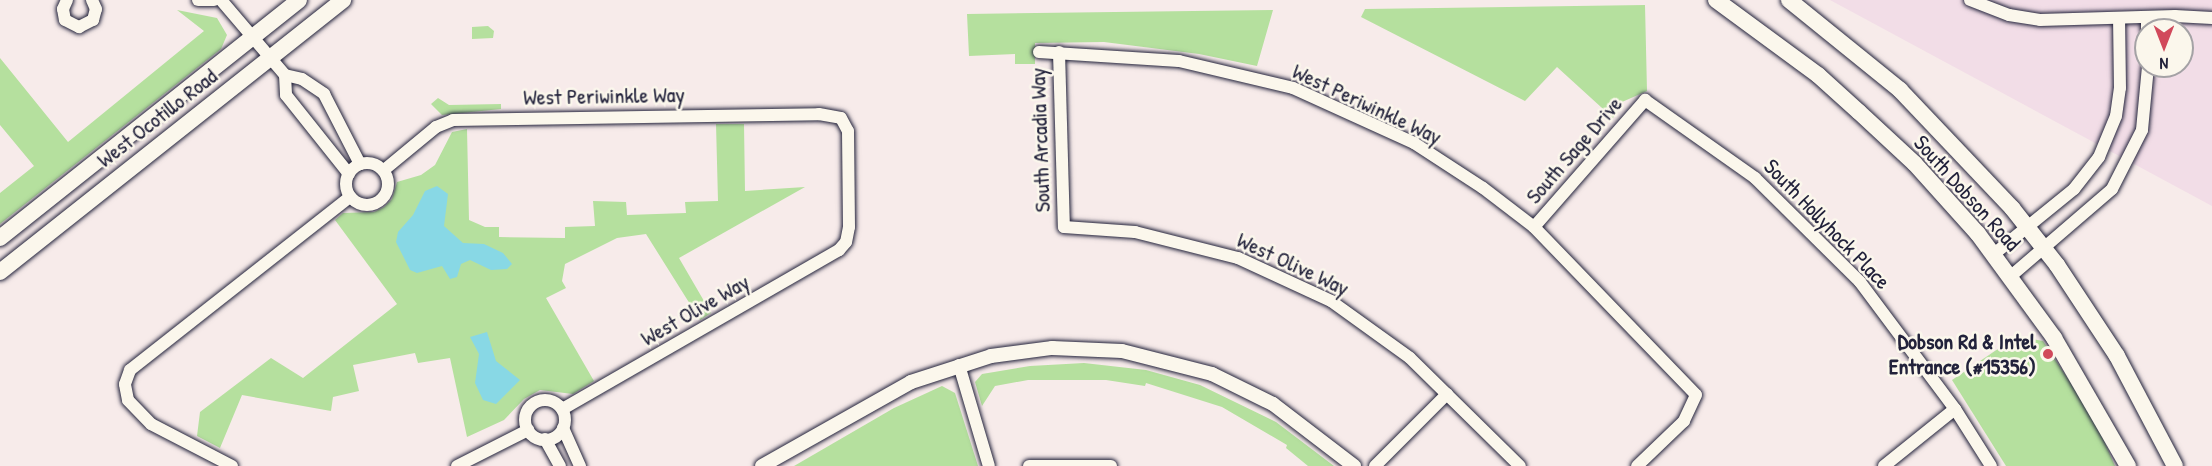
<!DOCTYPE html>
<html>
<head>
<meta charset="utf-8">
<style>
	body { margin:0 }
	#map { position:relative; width:2212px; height:466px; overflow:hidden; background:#f7ebea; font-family:"Patrick Hand",sans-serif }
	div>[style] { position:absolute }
	.built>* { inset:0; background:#f2dde7 }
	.green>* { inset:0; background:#b5e09e }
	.water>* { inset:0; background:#88d8e5 }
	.roads { filter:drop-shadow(0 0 2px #22223b) drop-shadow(0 0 2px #22223b) }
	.minor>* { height:12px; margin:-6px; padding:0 6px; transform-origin:6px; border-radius:6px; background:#fbf7ec }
	.minor>.ring { margin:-6px; padding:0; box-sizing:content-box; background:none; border:12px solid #fbf7ec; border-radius:50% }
	.tertiary>* { height:14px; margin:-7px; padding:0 7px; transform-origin:7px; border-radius:7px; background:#fbf7ec }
	.secondary>* { height:16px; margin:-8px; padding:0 8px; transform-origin:8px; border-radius:8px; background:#fbf7ec }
	.dots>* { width:16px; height:16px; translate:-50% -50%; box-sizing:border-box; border:3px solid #fbf7ec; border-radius:50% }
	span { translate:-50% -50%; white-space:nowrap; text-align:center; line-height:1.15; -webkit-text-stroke:5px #fbf7ec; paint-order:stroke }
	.street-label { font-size:22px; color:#22223b }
	.poi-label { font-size:22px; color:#22223b; font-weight:700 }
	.right { translate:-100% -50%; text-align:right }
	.north { position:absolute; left:2134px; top:18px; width:60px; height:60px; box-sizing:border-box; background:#fbf7ec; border:2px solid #a4a2a5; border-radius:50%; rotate:180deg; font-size:16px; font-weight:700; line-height:24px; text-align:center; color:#22223b }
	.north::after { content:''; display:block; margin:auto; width:21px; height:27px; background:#d1495b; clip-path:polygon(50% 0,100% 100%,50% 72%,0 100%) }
</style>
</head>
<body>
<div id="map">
	<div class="built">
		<div style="clip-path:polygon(evenodd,1830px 0,2212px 0,2212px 206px,1830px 0,2146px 30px,2182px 30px,2182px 66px,2146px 66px,2146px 30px)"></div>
	</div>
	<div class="green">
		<div style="clip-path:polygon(1645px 5px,1647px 91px,1622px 102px,1613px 118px,1557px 67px,1525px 101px,1361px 17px,1365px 9px)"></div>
		<div style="clip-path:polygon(177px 10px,217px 18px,227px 35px,221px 49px,0 224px,0 193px,34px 166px,0 125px,0 58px,68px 142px,204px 31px)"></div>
		<div style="clip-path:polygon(1273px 10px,1257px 66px,1199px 54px,1104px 42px,1035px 43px,1035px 64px,1015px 64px,1015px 54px,969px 56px,967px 14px)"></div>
		<div style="clip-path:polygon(488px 26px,494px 31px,493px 38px,472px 39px,472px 27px)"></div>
		<div style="clip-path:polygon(438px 98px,449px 105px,501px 104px,501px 109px,442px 115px,431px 104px)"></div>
		<div style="clip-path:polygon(716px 124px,744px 124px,745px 191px,805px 187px,679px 258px,711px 313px,700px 320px,646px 234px,617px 238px,565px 264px,562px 281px,566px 288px,546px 298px,594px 381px,573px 394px,540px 390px,524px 399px,504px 420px,467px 437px,450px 358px,418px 363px,415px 353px,353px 365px,359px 391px,333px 397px,331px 411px,242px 395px,220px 448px,197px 436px,200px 412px,271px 358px,303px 378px,397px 304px,335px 220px,343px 213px,374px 212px,384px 207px,392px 199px,397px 182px,421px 175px,435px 165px,452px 132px,467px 129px,469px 220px,485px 227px,499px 227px,499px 237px,565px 238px,565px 227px,595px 226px,593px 201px,626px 202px,627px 215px,686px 213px,685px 202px,718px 201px)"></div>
		<div style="clip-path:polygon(2017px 336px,2043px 341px,2095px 420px,2115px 466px,2006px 466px,1952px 380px)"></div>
		<div style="clip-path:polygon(1084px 363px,1146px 370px,1200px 385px,1276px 422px,1334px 466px,1308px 466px,1286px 448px,1287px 445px,1222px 407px,1146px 383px,1145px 386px,1106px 380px,1028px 380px,995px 386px,982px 406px,975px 382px,982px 374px,1030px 366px)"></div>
		<div style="clip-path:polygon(942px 386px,955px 393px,978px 466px,794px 466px,894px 408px)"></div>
	</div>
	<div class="water">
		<div style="clip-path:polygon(437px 186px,448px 194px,444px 226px,463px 243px,484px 244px,503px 253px,512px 264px,507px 269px,491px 270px,470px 260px,461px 264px,457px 277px,450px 279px,442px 266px,417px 273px,410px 270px,396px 242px,398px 232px,413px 215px,425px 191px)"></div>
		<div style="clip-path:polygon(487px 332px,496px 361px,520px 380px,496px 404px,483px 400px,475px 383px,479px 354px,470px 337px)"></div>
	</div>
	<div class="roads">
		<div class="minor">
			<div style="left:67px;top:0;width:10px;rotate:114deg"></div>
			<div style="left:63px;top:9px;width:11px;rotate:80deg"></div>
			<div style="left:65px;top:20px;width:16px;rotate:27deg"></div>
			<div style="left:79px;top:27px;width:16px;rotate:-27deg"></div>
			<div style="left:93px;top:20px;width:11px;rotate:-75deg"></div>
			<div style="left:96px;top:9px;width:10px;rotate:-114deg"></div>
			<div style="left:198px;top:0;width:16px"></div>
			<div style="left:221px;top:0;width:99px;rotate:49.5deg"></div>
			<div style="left:285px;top:75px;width:17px;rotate:13deg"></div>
			<div style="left:302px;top:79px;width:27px;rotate:34deg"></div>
			<div style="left:324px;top:94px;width:79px;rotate:62.8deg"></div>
			<div style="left:1970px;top:0;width:42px;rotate:21deg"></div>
			<div style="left:2009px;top:15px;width:31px;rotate:9deg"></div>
			<div style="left:2040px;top:20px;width:135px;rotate:-1.7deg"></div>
			<div style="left:2175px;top:16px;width:37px;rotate:3deg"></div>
			<div style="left:2147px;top:17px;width:13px;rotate:90deg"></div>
			<div style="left:1039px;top:52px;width:140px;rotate:3.7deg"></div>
			<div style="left:1179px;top:61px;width:117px;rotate:13.3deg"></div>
			<div style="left:1293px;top:88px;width:133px;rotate:24.4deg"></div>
			<div style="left:1414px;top:143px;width:82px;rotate:33.1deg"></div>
			<div style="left:1483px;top:188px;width:64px;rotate:37.4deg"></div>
			<div style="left:1534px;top:227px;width:233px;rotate:46deg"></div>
			<div style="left:1696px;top:395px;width:29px;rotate:115deg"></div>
			<div style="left:1684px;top:421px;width:65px;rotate:136.2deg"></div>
			<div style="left:1059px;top:52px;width:175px;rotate:88.4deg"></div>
			<div style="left:1064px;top:227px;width:71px;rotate:4deg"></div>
			<div style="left:1135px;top:232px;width:106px;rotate:14.2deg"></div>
			<div style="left:1238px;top:258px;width:102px;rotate:24.8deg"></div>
			<div style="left:1331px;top:301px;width:97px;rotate:35.8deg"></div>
			<div style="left:1410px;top:358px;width:154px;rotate:44.5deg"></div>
			<div style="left:285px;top:75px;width:20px;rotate:87deg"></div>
			<div style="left:286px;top:95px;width:101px;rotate:51.4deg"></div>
			<div class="ring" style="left:346px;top:163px;width:30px;height:30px"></div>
			<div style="left:384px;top:170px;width:67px;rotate:-39.6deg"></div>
			<div style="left:436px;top:127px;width:18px;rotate:-22deg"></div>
			<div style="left:453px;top:120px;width:366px;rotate:-0.9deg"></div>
			<div style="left:819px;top:114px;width:22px;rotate:10deg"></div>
			<div style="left:841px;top:118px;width:15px;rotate:62deg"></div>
			<div style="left:848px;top:131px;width:96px;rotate:89.4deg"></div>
			<div style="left:849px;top:227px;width:15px;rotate:101deg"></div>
			<div style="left:846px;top:242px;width:11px;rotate:131deg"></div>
			<div style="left:839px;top:250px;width:319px;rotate:150.1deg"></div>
			<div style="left:1534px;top:227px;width:169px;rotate:-48.8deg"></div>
			<div style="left:1645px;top:100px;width:135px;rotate:35.3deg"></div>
			<div style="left:1755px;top:178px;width:148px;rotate:44.7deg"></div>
			<div style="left:1860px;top:282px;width:159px;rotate:53.2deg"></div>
			<div style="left:1955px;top:409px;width:67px;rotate:57.7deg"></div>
			<div style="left:1994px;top:254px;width:103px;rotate:-39.1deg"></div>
			<div style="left:2074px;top:189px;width:41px;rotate:-52deg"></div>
			<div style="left:2099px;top:157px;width:44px;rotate:-67.5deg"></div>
			<div style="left:2116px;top:116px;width:28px;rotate:-82deg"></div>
			<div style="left:2120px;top:88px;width:70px;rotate:-90.8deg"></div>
			<div style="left:2011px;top:276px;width:133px;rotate:-40.7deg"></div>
			<div style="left:2112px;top:189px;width:66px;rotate:-63deg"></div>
			<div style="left:2142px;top:130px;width:64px;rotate:-84.6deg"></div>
			<div style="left:959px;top:365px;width:105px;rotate:73.5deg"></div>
			<div class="ring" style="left:525px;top:400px;width:28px;height:28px"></div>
			<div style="left:563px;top:428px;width:42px;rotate:65.9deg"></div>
			<div style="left:545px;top:439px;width:31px;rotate:61deg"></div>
			<div style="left:232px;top:466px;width:91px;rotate:-152.6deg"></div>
			<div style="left:151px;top:424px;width:33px;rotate:-134deg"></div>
			<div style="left:128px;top:400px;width:16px;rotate:-101deg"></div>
			<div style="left:125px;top:384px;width:15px;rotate:-70deg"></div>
			<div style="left:130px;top:370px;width:280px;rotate:-38.2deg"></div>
			<div style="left:457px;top:466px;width:80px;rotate:-26.9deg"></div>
			<div style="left:1029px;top:466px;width:82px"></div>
			<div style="left:1375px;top:466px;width:102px;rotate:-45deg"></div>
			<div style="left:1884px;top:466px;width:91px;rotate:-38.8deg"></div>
		</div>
		<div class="tertiary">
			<div style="left:762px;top:466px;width:171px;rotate:-29.4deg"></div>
			<div style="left:911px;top:382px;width:84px;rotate:-18deg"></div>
			<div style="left:991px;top:356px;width:62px;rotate:-7.5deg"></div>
			<div style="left:1052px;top:348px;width:70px;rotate:2.5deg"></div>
			<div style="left:1122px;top:351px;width:93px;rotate:14.3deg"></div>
			<div style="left:1212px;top:374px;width:68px;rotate:26.2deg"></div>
			<div style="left:1273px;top:404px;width:102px;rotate:37.4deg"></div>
		</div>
		<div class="secondary">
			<div style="left:1716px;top:0;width:127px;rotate:36.3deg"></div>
			<div style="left:1818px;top:75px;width:55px;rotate:42.1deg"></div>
			<div style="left:1859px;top:112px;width:76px;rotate:42.9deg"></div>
			<div style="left:1915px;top:164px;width:94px;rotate:48deg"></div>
			<div style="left:1978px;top:234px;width:129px;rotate:53.8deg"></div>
			<div style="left:2054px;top:338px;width:148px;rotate:60deg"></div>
			<div style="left:1789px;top:0;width:143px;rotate:39deg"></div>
			<div style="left:1900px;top:90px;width:163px;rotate:46.5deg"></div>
			<div style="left:2012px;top:208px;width:73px;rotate:51.7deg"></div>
			<div style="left:2057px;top:265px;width:109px;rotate:56.6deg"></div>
			<div style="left:2117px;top:356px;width:124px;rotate:62.2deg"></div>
			<div style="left:0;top:238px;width:382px;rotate:-38.5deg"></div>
			<div style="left:0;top:272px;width:438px;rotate:-38.4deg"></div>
		</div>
	</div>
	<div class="dots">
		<div style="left:2048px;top:354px;background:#d1495b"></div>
	</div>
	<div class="street-label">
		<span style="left:604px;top:96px;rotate:-1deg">West Periwinkle Way</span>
		<span style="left:1367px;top:104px;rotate:25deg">West Periwinkle Way</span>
		<span style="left:157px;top:118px;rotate:-38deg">West Ocotillo Road</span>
		<span style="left:1040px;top:140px;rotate:-92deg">South Arcadia Way</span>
		<span style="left:1574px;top:150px;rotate:-49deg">South Sage Drive</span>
		<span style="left:1967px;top:193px;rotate:48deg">South Dobson Road</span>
		<span style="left:1827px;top:224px;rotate:46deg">South Hollyhock Place</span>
		<span style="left:1293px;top:264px;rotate:25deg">West Olive Way</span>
		<span style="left:695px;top:310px;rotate:-30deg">West Olive Way</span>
	</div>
	<div class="poi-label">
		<span class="right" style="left:2036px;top:354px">Dobson Rd &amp; Intel<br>Entrance (#15356)</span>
	</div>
	<div class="north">N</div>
</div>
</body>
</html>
